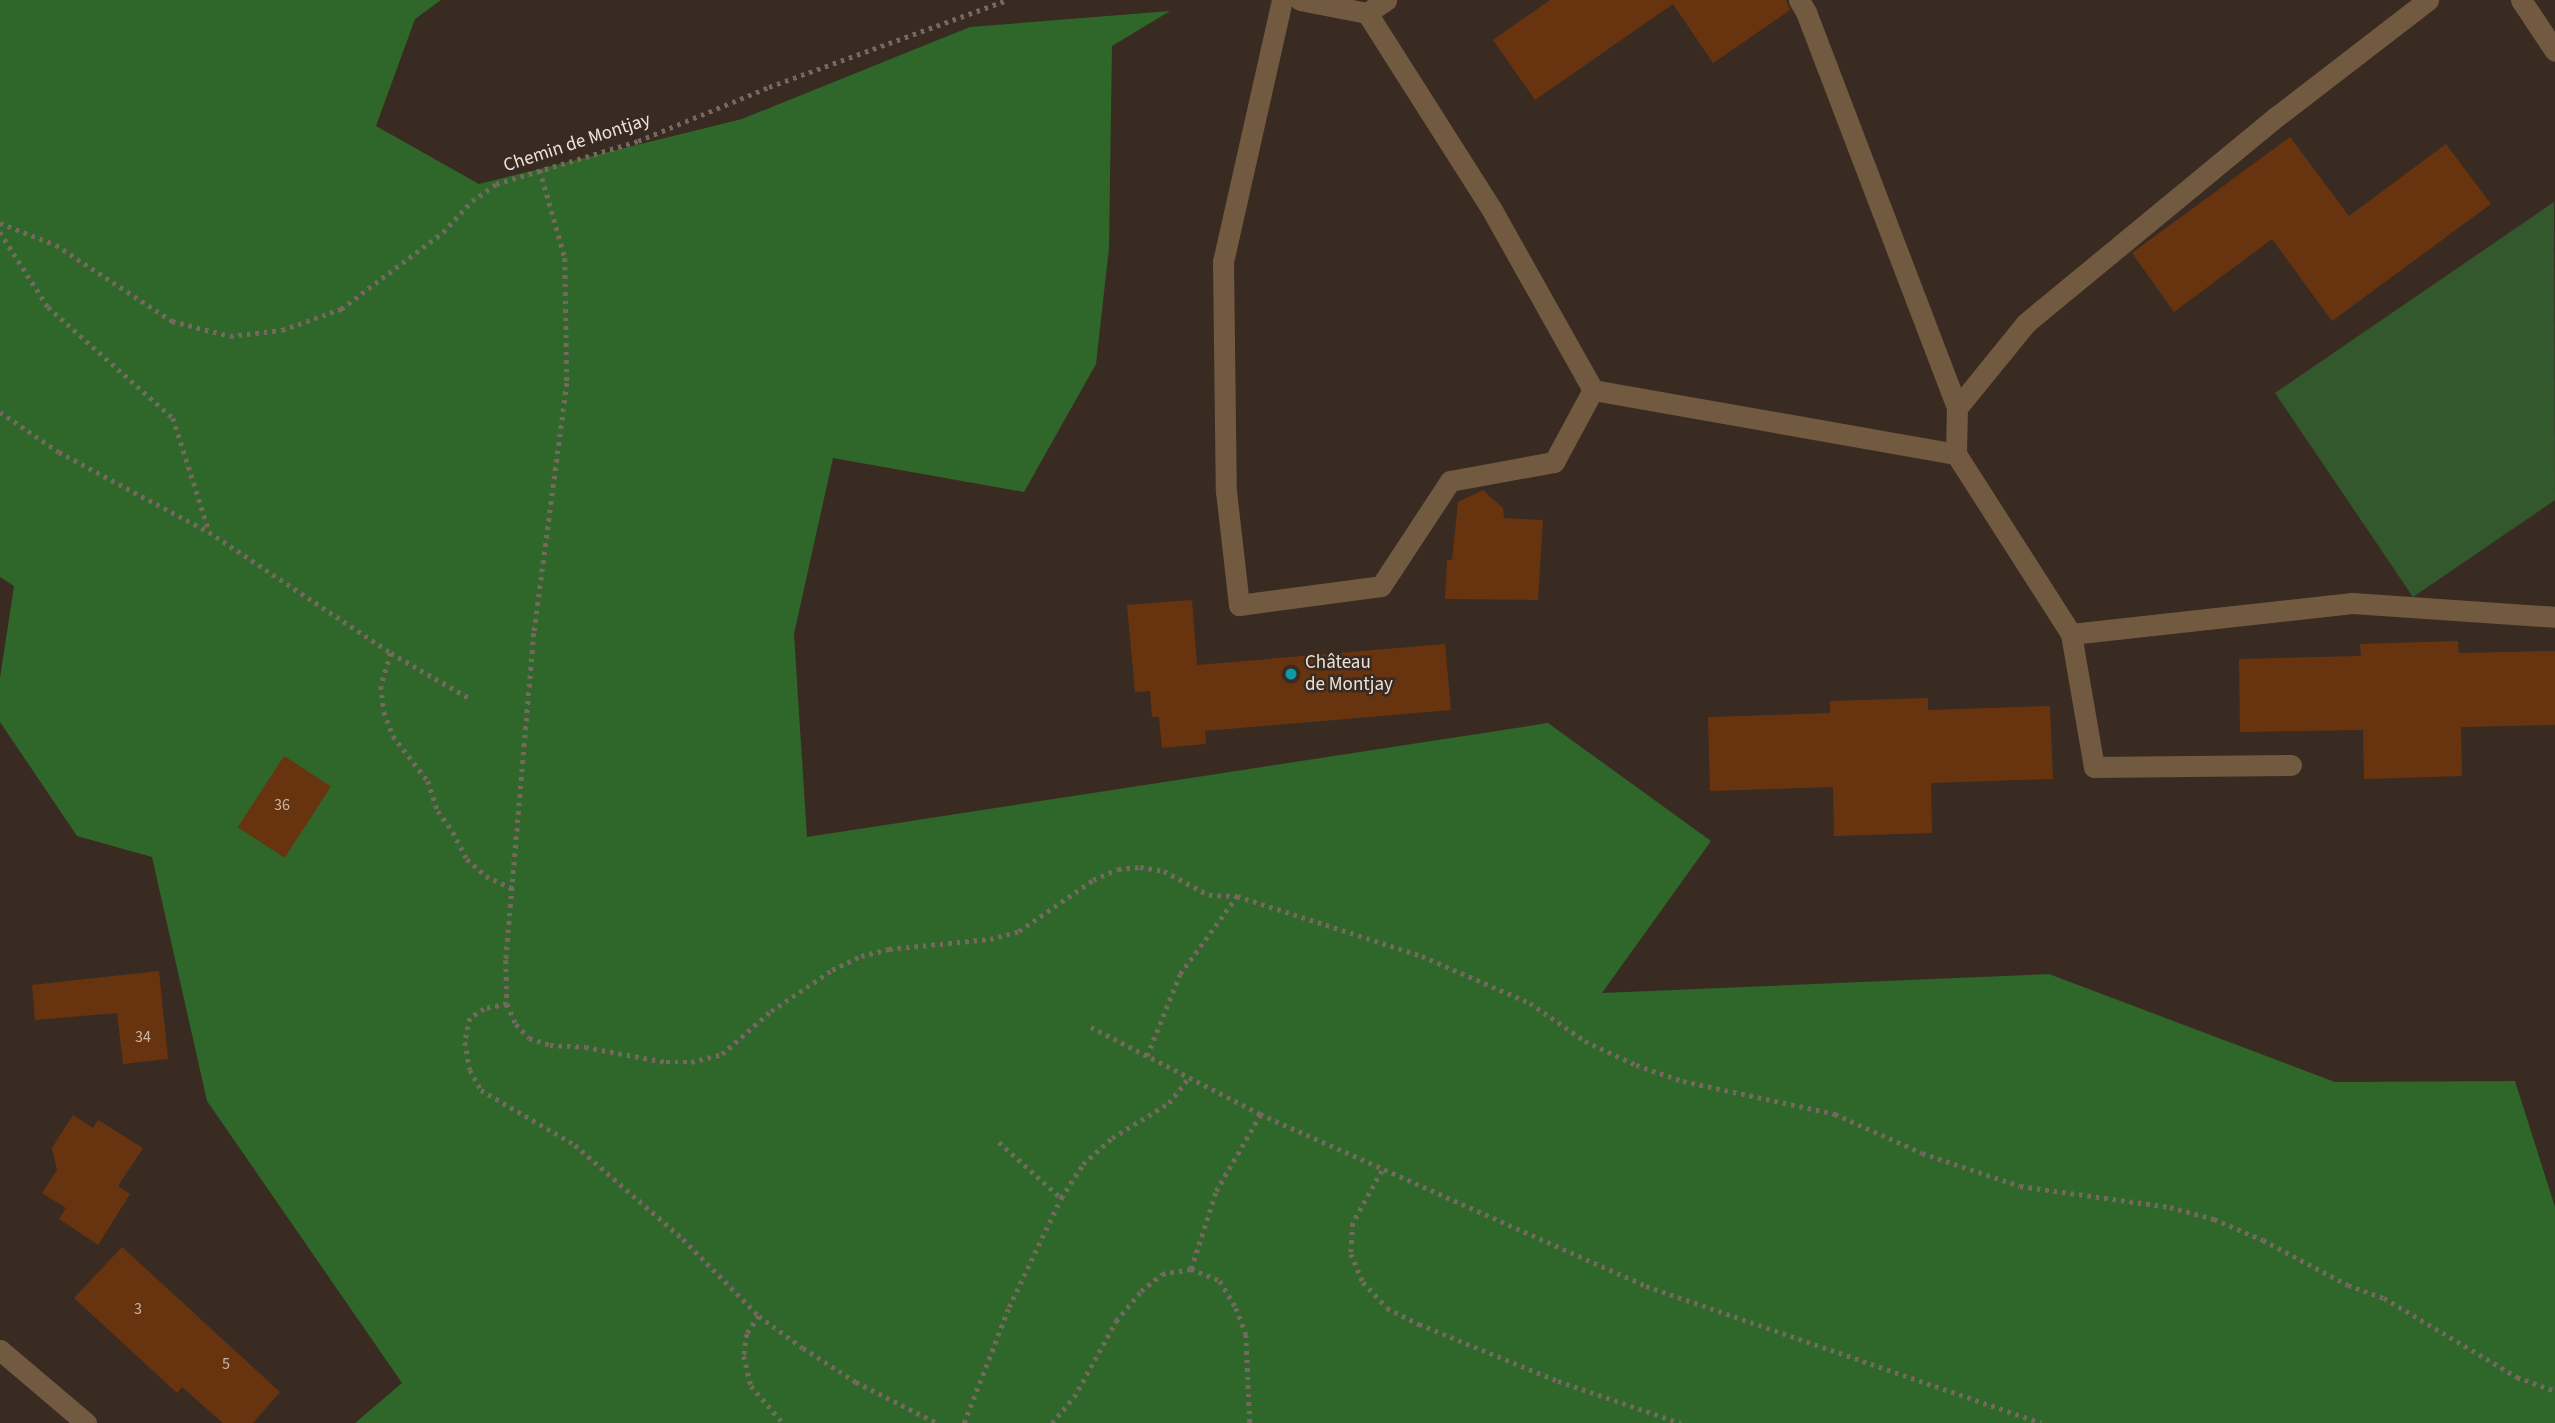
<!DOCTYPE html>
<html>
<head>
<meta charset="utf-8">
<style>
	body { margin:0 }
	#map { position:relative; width:2555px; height:1423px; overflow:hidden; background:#392b21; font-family:"Source Sans 3",sans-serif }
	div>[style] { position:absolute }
	.green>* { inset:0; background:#33582e }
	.forest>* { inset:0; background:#2f6629 }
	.building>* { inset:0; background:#683410; transform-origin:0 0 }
	.path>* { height:4.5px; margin-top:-2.25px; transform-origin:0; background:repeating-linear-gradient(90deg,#74685f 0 3.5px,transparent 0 8.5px) }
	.lane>* { height:21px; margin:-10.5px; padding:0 10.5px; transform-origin:10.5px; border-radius:10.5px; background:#725a40 }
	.street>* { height:21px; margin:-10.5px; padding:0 10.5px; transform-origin:10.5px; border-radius:10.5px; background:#725a40 }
	.dots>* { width:19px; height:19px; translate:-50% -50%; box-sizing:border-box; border:4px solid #392b21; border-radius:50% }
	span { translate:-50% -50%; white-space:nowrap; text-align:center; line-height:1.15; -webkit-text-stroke:5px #392b21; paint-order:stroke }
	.number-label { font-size:16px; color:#cab6a8 }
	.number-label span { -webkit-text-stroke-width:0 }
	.street-label { font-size:19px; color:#ebe2db }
	.poi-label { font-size:19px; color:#ebe2db }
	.left { translate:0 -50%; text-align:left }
</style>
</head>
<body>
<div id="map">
	<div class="green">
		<div style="clip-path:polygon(2554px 202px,2555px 500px,2413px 597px,2275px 393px)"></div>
	</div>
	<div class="forest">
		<div style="clip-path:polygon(0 0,441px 0,415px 19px,376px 126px,479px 184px,742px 119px,970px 27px,1170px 11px,1112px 46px,1109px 248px,1096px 364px,1024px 492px,833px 458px,794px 634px,807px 837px,1548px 723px,1711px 841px,1602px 993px,2049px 974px,2335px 1082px,2515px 1081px,2555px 1207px,2555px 1423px,355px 1423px,402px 1383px,207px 1101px,152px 857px,77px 836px,0 722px,0 678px,14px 586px,0 577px)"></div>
	</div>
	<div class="building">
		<div style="clip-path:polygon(1550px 0,1786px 0,1790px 10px,1713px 63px,1673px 4px,1535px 100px,1493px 40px)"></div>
		<div style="clip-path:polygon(2290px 137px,2349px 216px,2446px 144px,2491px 204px,2332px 321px,2272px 239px,2174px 312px,2132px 253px)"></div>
		<div style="clip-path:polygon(1483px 490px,1503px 508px,1504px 518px,1543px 520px,1538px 600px,1445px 599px,1447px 560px,1452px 560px,1458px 502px)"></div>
		<div style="clip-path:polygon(1192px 600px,1197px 665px,1445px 644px,1451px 710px,1205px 731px,1206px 744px,1162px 748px,1159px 717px,1152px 717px,1150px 691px,1135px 692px,1127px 605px)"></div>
		<div style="clip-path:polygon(2458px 641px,2459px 653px,2555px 651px,2555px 725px,2461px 727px,2462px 776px,2364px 779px,2363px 730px,2240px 732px,2239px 659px,2361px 656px,2360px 644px)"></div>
		<div style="clip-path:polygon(1928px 698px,1928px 710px,2050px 706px,2053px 779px,1931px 783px,1932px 833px,1834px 836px,1833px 787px,1710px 791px,1708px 717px,1830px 713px,1830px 701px)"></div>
		<div style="left:284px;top:756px;width:56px;height:85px;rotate:33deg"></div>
		<div style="clip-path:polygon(159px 971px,168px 1059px,123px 1064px,117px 1013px,35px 1020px,32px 985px)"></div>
		<div style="clip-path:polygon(73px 1115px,93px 1128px,98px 1120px,143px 1148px,118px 1186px,130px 1194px,98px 1245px,59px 1219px,66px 1208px,42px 1193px,57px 1170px,52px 1148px)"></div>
		<div style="clip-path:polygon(122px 1247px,280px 1392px,253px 1423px,223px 1423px,182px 1387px,177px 1393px,74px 1298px)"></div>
	</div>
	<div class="path">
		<div style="left:540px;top:170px;width:91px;rotate:74.1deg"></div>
		<div style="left:565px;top:258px;width:125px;rotate:89.1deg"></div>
		<div style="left:567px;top:383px;width:252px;rotate:97.5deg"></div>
		<div style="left:534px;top:633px;width:328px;rotate:94.9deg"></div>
		<div style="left:506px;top:960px;width:44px;rotate:88.7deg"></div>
		<div style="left:507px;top:1004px;width:22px;rotate:66deg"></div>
		<div style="left:516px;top:1024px;width:19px;rotate:47deg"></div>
		<div style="left:529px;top:1038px;width:22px;rotate:18deg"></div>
		<div style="left:550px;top:1045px;width:35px;rotate:3deg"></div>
		<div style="left:585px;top:1047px;width:82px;rotate:10.5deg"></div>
		<div style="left:666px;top:1062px;width:25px"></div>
		<div style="left:691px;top:1062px;width:32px;rotate:-14deg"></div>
		<div style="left:722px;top:1054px;width:65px;rotate:-41.3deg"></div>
		<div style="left:771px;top:1011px;width:73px;rotate:-33.9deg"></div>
		<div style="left:832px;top:970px;width:32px;rotate:-26deg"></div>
		<div style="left:861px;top:956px;width:29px;rotate:-14deg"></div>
		<div style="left:889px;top:949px;width:101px;rotate:-5.7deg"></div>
		<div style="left:990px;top:939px;width:30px;rotate:-15deg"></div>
		<div style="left:1019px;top:931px;width:90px;rotate:-34.6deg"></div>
		<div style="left:1093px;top:880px;width:27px;rotate:-24deg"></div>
		<div style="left:1118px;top:869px;width:22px;rotate:-5deg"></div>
		<div style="left:1140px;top:867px;width:24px;rotate:9deg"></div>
		<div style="left:1164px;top:871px;width:51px;rotate:28.1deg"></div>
		<div style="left:1209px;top:895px;width:28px;rotate:2deg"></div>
		<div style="left:1237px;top:896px;width:194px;rotate:18deg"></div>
		<div style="left:1422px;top:956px;width:118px;rotate:23.5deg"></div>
		<div style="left:1530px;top:1003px;width:67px;rotate:34.6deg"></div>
		<div style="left:1585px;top:1041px;width:56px;rotate:25.2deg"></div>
		<div style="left:1636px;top:1065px;width:50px;rotate:18.8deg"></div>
		<div style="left:1683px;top:1081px;width:156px;rotate:12.2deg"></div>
		<div style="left:1835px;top:1114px;width:95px;rotate:24.1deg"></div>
		<div style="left:1922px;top:1153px;width:103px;rotate:18.6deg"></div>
		<div style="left:2020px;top:1186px;width:151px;rotate:8deg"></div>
		<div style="left:2170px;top:1207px;width:46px;rotate:15.3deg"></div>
		<div style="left:2214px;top:1219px;width:53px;rotate:23.2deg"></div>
		<div style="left:2263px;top:1240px;width:96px;rotate:27.9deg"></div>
		<div style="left:2348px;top:1285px;width:38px;rotate:20deg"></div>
		<div style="left:2384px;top:1298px;width:155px;rotate:30.7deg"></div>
		<div style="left:2517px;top:1377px;width:40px;rotate:20.2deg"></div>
		<div style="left:0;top:223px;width:60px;rotate:21.4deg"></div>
		<div style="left:56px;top:245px;width:139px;rotate:33.2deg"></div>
		<div style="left:172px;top:321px;width:60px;rotate:14.5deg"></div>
		<div style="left:230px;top:336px;width:52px;rotate:-6.6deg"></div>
		<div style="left:282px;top:330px;width:63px;rotate:-19.6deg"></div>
		<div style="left:341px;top:309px;width:128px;rotate:-37deg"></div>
		<div style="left:443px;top:232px;width:42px;rotate:-46.9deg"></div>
		<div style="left:472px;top:201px;width:29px;rotate:-35deg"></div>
		<div style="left:496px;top:184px;width:148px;rotate:-16.8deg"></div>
		<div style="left:638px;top:141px;width:142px;rotate:-22.4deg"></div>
		<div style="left:769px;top:87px;width:253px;rotate:-20.1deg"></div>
		<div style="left:0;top:232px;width:89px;rotate:57.4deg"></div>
		<div style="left:48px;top:307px;width:167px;rotate:41.6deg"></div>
		<div style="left:173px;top:418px;width:119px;rotate:72.3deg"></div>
		<div style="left:0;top:412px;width:71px;rotate:34.1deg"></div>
		<div style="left:59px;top:452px;width:170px;rotate:28.1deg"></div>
		<div style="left:209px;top:532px;width:219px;rotate:33.6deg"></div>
		<div style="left:391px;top:653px;width:90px;rotate:30deg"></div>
		<div style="left:391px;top:653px;width:34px;rotate:107deg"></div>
		<div style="left:381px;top:686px;width:26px;rotate:83deg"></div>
		<div style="left:384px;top:712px;width:26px;rotate:69deg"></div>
		<div style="left:393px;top:736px;width:57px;rotate:52.1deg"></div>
		<div style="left:428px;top:781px;width:32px;rotate:72deg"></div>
		<div style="left:438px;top:811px;width:26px;rotate:54deg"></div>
		<div style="left:453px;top:832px;width:30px;rotate:63deg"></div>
		<div style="left:467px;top:859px;width:25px;rotate:42deg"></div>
		<div style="left:486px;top:876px;width:29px;rotate:25deg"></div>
		<div style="left:507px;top:1004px;width:24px;rotate:168deg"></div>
		<div style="left:484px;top:1009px;width:17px;rotate:147deg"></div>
		<div style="left:470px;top:1018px;width:25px;rotate:102deg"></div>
		<div style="left:465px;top:1042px;width:28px;rotate:80deg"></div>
		<div style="left:470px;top:1070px;width:23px;rotate:61deg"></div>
		<div style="left:481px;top:1090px;width:109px;rotate:30.3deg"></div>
		<div style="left:575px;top:1145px;width:143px;rotate:41deg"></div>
		<div style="left:683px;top:1239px;width:108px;rotate:45.4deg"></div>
		<div style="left:759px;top:1316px;width:54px;rotate:36deg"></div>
		<div style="left:803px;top:1348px;width:63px;rotate:32.7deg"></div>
		<div style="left:856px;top:1382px;width:91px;rotate:26.8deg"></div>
		<div style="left:1091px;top:1027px;width:190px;rotate:27.2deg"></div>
		<div style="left:1260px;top:1114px;width:423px;rotate:24deg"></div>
		<div style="left:1646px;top:1286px;width:418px;rotate:19.1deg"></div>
		<div style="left:1147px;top:1056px;width:88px;rotate:-68.1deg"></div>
		<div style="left:1180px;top:974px;width:97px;rotate:-53.8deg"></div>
		<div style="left:999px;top:1142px;width:84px;rotate:42.1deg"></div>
		<div style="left:1382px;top:1171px;width:60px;rotate:119.1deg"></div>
		<div style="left:1353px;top:1223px;width:31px;rotate:94deg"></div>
		<div style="left:1351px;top:1254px;width:30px;rotate:67deg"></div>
		<div style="left:1363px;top:1282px;width:35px;rotate:47deg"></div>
		<div style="left:1387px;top:1308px;width:36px;rotate:27deg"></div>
		<div style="left:1419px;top:1324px;width:150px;rotate:22.3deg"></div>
		<div style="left:1558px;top:1381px;width:130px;rotate:18.9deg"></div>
		<div style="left:1191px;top:1269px;width:82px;rotate:-72.2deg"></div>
		<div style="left:1216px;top:1191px;width:88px;rotate:-59.9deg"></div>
		<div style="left:759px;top:1316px;width:22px;rotate:124deg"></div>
		<div style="left:747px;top:1334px;width:22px;rotate:98deg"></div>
		<div style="left:744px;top:1356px;width:31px;rotate:77deg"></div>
		<div style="left:751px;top:1386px;width:49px;rotate:49.1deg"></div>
		<div style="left:964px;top:1423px;width:124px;rotate:-68.8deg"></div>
		<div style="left:1009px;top:1307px;width:121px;rotate:-64.5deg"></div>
		<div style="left:1061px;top:1198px;width:40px;rotate:-57.1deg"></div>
		<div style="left:1083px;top:1164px;width:39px;rotate:-42deg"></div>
		<div style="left:1112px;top:1138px;width:67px;rotate:-31.6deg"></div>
		<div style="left:1169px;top:1103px;width:33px;rotate:-52deg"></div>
		<div style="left:1052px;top:1423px;width:34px;rotate:-50deg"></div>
		<div style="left:1074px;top:1397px;width:87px;rotate:-61.1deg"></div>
		<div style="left:1116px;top:1321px;width:39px;rotate:-50deg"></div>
		<div style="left:1141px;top:1291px;width:27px;rotate:-39deg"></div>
		<div style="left:1162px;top:1274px;width:29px;rotate:-10deg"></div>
		<div style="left:1191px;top:1269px;width:31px;rotate:22deg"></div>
		<div style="left:1220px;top:1281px;width:31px;rotate:59deg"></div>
		<div style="left:1236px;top:1308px;width:28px;rotate:69deg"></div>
		<div style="left:1246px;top:1334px;width:89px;rotate:87.4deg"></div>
	</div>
	<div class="lane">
		<div style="left:1282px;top:0;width:268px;rotate:102.7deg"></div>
		<div style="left:1223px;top:261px;width:230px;rotate:89.3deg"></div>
		<div style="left:1226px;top:491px;width:115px;rotate:83.5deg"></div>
		<div style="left:1239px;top:605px;width:143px;rotate:-7.6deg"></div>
		<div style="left:1381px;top:586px;width:126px;rotate:-56.7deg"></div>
		<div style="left:1450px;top:481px;width:106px;rotate:-10.4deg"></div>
		<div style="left:1554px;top:462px;width:82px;rotate:-61.6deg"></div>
		<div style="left:1300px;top:0;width:68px;rotate:11deg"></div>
		<div style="left:1367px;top:13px;width:233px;rotate:57.6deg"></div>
		<div style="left:1492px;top:210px;width:206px;rotate:60.7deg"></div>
		<div style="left:1593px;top:390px;width:369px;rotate:10deg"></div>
		<div style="left:1956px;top:454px;width:214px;rotate:57.4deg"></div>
		<div style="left:2071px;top:634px;width:135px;rotate:80.2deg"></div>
		<div style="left:2094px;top:767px;width:197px;rotate:-0.6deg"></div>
		<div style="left:1799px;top:0;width:14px;rotate:60deg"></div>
		<div style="left:1806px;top:12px;width:424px;rotate:69.1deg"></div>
		<div style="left:1367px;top:13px;width:23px;rotate:-34deg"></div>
		<div style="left:1956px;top:454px;width:46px;rotate:-88.8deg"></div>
		<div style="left:1957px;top:408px;width:109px;rotate:-50.9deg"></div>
		<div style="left:2026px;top:323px;width:324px;rotate:-39.5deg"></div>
		<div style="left:2276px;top:117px;width:192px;rotate:-37.6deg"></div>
		<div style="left:2071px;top:634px;width:283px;rotate:-6.3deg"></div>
		<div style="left:2352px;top:603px;width:203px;rotate:3.9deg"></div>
	</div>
	<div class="street">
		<div style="left:2521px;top:0;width:61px;rotate:56.3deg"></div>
		<div style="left:0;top:1350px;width:113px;rotate:40.3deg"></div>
	</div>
	<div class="dots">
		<div style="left:1291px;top:674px;background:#0f9aa8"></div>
	</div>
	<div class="number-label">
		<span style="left:282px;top:805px">36</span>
		<span style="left:143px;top:1037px">34</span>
		<span style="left:138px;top:1309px">3</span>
		<span style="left:226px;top:1364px">5</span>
	</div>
	<div class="street-label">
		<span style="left:577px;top:143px;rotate:-18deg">Chemin de Montjay</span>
	</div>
	<div class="poi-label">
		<span class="left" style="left:1305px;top:674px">Château<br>de Montjay</span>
	</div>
</div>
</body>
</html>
